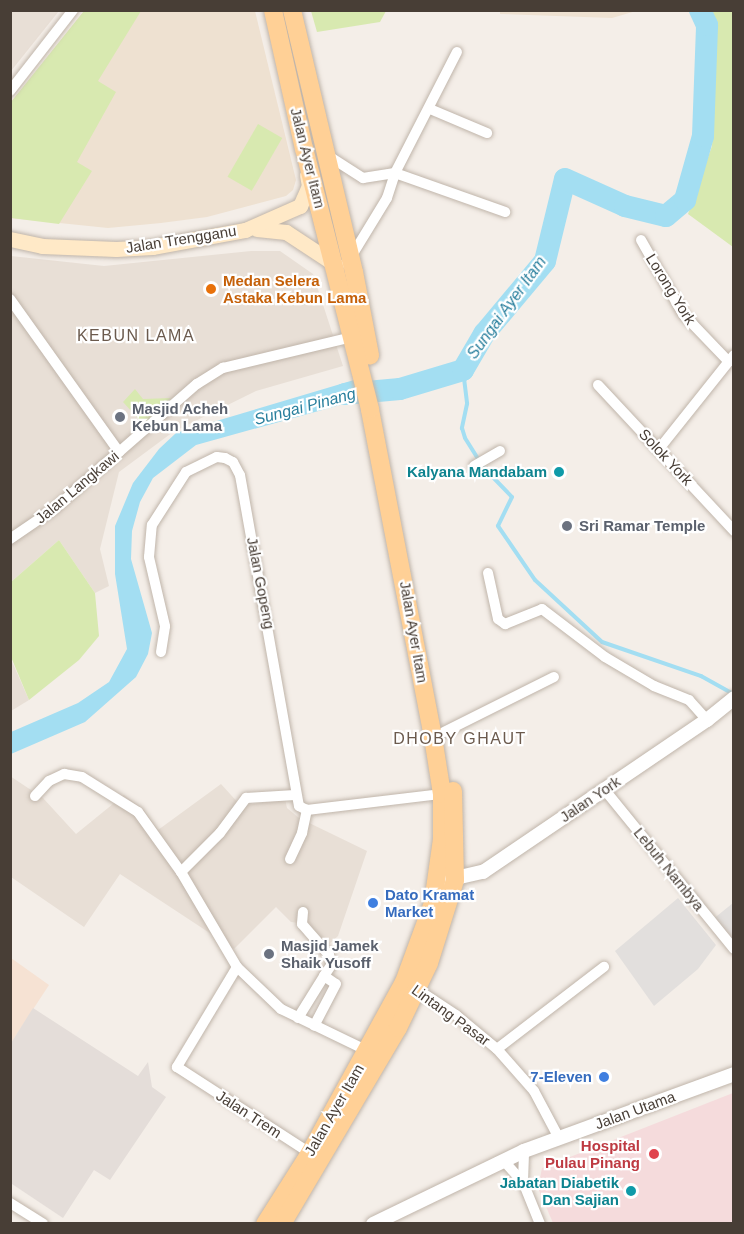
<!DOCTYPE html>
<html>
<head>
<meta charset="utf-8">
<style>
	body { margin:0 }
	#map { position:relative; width:744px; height:1234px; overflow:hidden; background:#f4eee8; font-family:Helvetica,sans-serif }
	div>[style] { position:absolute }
	.residential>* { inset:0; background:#e8dfd6 }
	.commercial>* { inset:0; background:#f6e2d3 }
	.industrial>* { inset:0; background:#e4ddd9 }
	.education>* { inset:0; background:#eee1d1 }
	.medical>* { inset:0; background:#f5dbdc }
	.green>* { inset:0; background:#d8e9b0; transform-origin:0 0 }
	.parking>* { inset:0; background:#e2dfdd }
	.water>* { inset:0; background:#a3def2 }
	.stream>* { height:4px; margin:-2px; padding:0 2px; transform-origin:2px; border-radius:2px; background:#a3def2 }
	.river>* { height:22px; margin:-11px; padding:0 11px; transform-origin:11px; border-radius:11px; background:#a3def2 }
	.roads { filter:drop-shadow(0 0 2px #c0b5aa) drop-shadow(0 0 2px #c0b5aa) }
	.minor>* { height:10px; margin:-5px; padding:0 5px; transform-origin:5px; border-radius:5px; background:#fff }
	.tertiary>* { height:14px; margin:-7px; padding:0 7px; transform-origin:7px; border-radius:7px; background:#fff }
	.secondary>* { height:15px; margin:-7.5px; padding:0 7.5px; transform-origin:7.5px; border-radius:7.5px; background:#ffe9c7 }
	.primary>* { height:18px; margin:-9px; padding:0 9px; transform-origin:9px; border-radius:9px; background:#ffd096 }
	.dots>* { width:16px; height:16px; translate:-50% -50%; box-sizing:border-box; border:3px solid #fff; border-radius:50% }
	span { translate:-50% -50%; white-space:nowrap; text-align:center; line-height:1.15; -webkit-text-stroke:4.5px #fff; paint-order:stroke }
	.street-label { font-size:15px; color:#483e36 }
	.food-label { font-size:15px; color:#c56008; font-weight:700 }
	.left { translate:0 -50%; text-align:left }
	.worship-label { font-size:15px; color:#5b616d; font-weight:700 }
	.culture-label { font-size:15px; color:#0d838f; font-weight:700 }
	.right { translate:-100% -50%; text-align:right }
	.shop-label { font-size:15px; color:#366cbe; font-weight:700 }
	.health-label { font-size:15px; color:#be3a42; font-weight:700 }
	.water-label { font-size:16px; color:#297f9d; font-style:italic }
	.neighbourhood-label { font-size:16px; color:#6b5a4d; letter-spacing:1.5px }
	.frame { position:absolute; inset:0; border:12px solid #483e36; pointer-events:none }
</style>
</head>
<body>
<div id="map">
	<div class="residential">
		<div style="clip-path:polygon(11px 10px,59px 11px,11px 71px,10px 11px)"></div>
		<div style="clip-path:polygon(251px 251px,280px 251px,313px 274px,343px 366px,256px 391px,173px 432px,119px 472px,100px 549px,109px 586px,95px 593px,59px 540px,11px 582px,11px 256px,104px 266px)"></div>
		<div style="clip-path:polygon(10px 657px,29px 700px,11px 711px,10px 711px)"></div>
		<div style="clip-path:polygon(10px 776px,43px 798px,76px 834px,124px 795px,143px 809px,158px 830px,221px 784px,241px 806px,285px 799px,287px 808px,299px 818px,367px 851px,338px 936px,328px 945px,308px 924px,291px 922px,276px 907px,234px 949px,120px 874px,84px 927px,11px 877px)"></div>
	</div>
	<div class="commercial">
		<div style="clip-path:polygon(11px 958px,49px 985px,11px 1043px)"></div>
	</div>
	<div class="industrial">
		<div style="clip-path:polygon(33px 1008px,138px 1076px,148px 1062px,152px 1087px,166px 1097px,110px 1180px,94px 1170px,63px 1218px,12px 1184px,11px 1179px,11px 1043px)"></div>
	</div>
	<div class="education">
		<div style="clip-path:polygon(84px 11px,255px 11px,296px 180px,293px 190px,286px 196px,207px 217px,161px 223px,108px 228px,11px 218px,11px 102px)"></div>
		<div style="clip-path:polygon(500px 11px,500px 10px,636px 11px,612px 18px,500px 14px)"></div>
	</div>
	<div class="medical">
		<div style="clip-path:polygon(733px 1093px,733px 1223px,553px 1223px,538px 1188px,542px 1168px)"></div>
	</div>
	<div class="green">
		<div style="clip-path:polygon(84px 11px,141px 11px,98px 81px,116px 92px,77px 162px,92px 171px,59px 224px,11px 218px,11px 102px)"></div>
		<div style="clip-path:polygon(311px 11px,311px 10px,386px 11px,380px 22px,317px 32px)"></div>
		<div style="clip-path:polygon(711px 11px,733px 11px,733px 247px,688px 214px,712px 146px,717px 24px)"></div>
		<div style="left:258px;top:124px;width:28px;height:61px;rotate:30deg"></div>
		<div style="clip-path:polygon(135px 389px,143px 399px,171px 398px,144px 425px,123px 402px)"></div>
		<div style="clip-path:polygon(59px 540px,95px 593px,99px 636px,79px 660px,29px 700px,11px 657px,11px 582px)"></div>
	</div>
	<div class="parking">
		<div style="clip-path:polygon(678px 898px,716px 945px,698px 969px,654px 1006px,615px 951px)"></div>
		<div style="clip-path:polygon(733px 903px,733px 946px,712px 920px)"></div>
	</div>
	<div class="water">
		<div style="clip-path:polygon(354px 380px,358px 400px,196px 445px,153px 478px,140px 502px,132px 531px,131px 559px,152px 633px,148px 654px,136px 677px,85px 722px,11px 754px,11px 732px,78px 703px,109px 682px,127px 649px,115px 574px,115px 526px,133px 483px,159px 449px,176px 433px)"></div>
	</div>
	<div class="stream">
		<div style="left:463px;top:370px;width:34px;rotate:83deg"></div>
		<div style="left:467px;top:404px;width:25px;rotate:102deg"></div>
		<div style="left:462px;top:428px;width:10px;rotate:73deg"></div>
		<div style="left:465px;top:438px;width:36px;rotate:58deg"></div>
		<div style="left:484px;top:468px;width:40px;rotate:46deg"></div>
		<div style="left:512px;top:497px;width:32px;rotate:116deg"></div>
		<div style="left:498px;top:526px;width:65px;rotate:55.6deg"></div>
		<div style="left:535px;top:580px;width:91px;rotate:42.8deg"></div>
		<div style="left:602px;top:642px;width:105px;rotate:19deg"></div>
		<div style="left:701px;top:676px;width:37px;rotate:29deg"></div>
	</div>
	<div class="river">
		<div style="left:345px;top:394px;width:55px;rotate:-5.2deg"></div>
		<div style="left:400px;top:389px;width:66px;rotate:-16.8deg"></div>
		<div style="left:463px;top:370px;width:42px;rotate:-59.7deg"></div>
		<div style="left:484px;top:334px;width:95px;rotate:-50.1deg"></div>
		<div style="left:545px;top:261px;width:84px;rotate:-76.3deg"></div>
		<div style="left:565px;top:179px;width:66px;rotate:24.2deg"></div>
		<div style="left:625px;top:206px;width:42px;rotate:13.7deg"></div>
		<div style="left:666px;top:216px;width:25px;rotate:-40deg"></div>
		<div style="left:685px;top:200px;width:66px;rotate:-74.3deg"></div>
		<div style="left:703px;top:136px;width:111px;rotate:-87.9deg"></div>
		<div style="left:707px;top:25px;width:17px;rotate:-115deg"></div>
	</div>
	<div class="roads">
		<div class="minor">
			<div style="left:10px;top:91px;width:103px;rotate:-52.1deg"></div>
			<div style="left:430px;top:109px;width:62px;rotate:22.8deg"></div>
			<div style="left:327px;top:155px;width:43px;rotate:32.6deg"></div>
			<div style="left:363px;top:178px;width:32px;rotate:-9deg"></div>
			<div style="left:395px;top:173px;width:117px;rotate:19.5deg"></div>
			<div style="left:641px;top:240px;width:85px;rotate:60.4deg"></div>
			<div style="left:683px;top:314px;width:66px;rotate:46.2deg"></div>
			<div style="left:351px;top:257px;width:69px;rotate:-58.6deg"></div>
			<div style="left:387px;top:198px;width:26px;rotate:-72deg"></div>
			<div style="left:395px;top:173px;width:136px;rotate:-62.9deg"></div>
			<div style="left:10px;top:299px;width:188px;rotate:54.5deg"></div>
			<div style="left:598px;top:385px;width:200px;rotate:47deg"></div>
			<div style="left:659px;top:449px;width:120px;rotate:-51.4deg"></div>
			<div style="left:474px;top:466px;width:30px;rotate:-30deg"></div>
			<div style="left:10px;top:539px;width:53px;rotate:-34.3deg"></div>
			<div style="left:54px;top:509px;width:190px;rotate:-41.2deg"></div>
			<div style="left:197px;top:384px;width:31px;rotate:-32deg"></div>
			<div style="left:223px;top:368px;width:137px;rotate:-13.5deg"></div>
			<div style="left:488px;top:573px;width:47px;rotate:77.7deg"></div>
			<div style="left:498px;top:619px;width:9px;rotate:36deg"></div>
			<div style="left:505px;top:624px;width:40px;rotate:-22deg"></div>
			<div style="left:542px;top:609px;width:79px;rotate:37.3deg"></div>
			<div style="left:605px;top:657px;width:57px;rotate:30.6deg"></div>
			<div style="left:654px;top:686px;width:38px;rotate:22deg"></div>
			<div style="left:689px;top:700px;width:27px;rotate:48deg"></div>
			<div style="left:161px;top:652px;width:26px;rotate:-81deg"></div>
			<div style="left:165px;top:626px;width:71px;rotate:-103.1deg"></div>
			<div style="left:149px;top:557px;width:32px;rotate:-85deg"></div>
			<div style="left:152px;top:525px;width:63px;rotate:-57.3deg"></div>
			<div style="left:186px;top:472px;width:34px;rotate:-26deg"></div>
			<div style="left:217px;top:457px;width:8px;rotate:7deg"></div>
			<div style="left:225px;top:458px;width:9px;rotate:27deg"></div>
			<div style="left:233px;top:462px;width:15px;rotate:62deg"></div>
			<div style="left:240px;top:475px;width:336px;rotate:79.9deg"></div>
			<div style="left:299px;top:806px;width:9px;rotate:27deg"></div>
			<div style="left:307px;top:810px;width:136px;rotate:-6.8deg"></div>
			<div style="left:444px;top:732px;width:123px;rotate:-26.6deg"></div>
			<div style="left:604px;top:789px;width:206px;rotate:50.9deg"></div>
			<div style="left:35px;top:796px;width:21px;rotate:-47deg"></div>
			<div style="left:49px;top:781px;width:17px;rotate:-25deg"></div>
			<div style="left:64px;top:774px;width:18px;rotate:9deg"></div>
			<div style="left:82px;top:777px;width:66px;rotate:32deg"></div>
			<div style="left:138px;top:812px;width:74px;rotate:54.4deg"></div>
			<div style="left:181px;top:872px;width:110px;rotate:59.5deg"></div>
			<div style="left:237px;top:967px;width:117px;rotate:121deg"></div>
			<div style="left:177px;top:1067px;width:162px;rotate:32.9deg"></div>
			<div style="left:290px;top:859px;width:29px;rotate:-65deg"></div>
			<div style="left:302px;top:833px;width:24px;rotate:-78deg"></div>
			<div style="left:181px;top:872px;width:55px;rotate:-45deg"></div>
			<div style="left:220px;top:833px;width:44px;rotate:-53.4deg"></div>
			<div style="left:246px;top:798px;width:49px;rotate:-3.5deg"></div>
			<div style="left:303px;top:912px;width:12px;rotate:95deg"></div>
			<div style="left:302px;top:924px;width:41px;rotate:48.9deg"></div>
			<div style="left:329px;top:955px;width:9px;rotate:72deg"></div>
			<div style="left:332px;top:964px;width:14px;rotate:124deg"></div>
			<div style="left:324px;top:976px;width:14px;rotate:34deg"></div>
			<div style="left:336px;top:984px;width:47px;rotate:117.6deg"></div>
			<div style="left:237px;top:967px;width:61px;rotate:43.7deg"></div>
			<div style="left:281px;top:1009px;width:97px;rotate:25.8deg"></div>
			<div style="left:412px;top:986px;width:53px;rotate:33.4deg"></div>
			<div style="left:456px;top:1015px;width:53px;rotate:39.7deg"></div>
			<div style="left:497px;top:1049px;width:56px;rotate:48.6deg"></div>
			<div style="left:534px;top:1091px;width:53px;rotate:62deg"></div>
			<div style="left:298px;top:1018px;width:49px;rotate:-58.2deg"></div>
			<div style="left:497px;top:1049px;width:135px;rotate:-37.5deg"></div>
			<div style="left:503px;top:1160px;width:30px;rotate:48deg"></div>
			<div style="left:523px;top:1182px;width:45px;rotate:68deg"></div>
			<div style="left:523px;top:1182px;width:31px;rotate:-88deg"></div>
			<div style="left:10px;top:1203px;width:39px;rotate:32deg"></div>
		</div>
		<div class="tertiary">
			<div style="left:447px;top:880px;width:37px;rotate:-13deg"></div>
			<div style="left:483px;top:872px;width:271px;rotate:-34.2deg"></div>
			<div style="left:707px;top:720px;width:35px;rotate:-39deg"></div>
			<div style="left:373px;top:1224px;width:168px;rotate:-25.8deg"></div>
			<div style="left:524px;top:1151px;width:224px;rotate:-20.1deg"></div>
		</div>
		<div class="secondary">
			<div style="left:257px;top:229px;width:29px;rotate:6deg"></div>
			<div style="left:286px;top:232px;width:60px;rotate:33.4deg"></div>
			<div style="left:10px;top:239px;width:33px;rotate:12deg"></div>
			<div style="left:42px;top:246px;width:74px;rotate:2.3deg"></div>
			<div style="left:116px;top:249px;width:36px;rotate:-3deg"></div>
			<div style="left:152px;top:247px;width:95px;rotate:-10.4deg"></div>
			<div style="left:245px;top:230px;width:60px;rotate:-23.6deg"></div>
			<div style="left:300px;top:206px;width:22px;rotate:-66deg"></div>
			<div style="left:309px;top:186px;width:11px;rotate:-100deg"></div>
		</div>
		<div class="primary">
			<div style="left:292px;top:10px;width:269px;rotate:76.7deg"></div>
			<div style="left:354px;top:272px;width:85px;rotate:79.1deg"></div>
			<div style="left:265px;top:1224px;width:84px;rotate:-57.6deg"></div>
			<div style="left:310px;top:1153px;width:195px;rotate:-61.2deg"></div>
			<div style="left:404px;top:982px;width:84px;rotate:-69.8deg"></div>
			<div style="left:433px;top:903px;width:65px;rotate:-82deg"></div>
			<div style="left:442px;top:839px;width:45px;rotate:-90deg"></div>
			<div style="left:442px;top:794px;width:58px;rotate:-99deg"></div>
			<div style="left:433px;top:737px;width:334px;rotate:-100.9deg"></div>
			<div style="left:370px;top:409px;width:268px;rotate:-104.2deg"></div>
			<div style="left:304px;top:149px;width:142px;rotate:-102.6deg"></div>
			<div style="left:282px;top:1224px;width:228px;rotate:-59.4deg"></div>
			<div style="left:398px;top:1028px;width:72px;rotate:-64.5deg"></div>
			<div style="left:429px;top:963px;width:87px;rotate:-72.6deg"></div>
			<div style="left:455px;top:880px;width:89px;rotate:-91.3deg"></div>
		</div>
	</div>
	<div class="dots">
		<div style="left:211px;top:289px;background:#e8710a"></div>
		<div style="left:120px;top:417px;background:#6b7280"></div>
		<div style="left:559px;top:472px;background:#0f9aa8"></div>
		<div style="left:567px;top:526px;background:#6b7280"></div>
		<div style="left:373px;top:903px;background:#3f7fe0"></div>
		<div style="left:269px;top:954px;background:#6b7280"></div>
		<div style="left:604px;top:1077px;background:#3f7fe0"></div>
		<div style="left:654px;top:1154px;background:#e0444e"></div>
		<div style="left:631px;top:1191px;background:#0f9aa8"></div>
	</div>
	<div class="street-label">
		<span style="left:308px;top:158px;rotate:76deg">Jalan Ayer Itam</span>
		<span style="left:181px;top:239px;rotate:-9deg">Jalan Trengganu</span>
		<span style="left:671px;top:289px;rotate:58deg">Lorong York</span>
		<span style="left:666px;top:457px;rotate:47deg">Solok York</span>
		<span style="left:77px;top:487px;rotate:-40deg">Jalan Langkawi</span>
		<span style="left:261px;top:583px;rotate:79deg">Jalan Gopeng</span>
		<span style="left:414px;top:632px;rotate:80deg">Jalan Ayer Itam</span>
		<span style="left:590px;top:799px;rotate:-34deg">Jalan York</span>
		<span style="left:669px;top:869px;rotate:51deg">Lebuh Nambya</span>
		<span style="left:451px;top:1015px;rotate:36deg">Lintang Pasar</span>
		<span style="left:334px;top:1110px;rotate:-60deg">Jalan Ayer Itam</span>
		<span style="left:635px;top:1110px;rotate:-20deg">Jalan Utama</span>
		<span style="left:249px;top:1114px;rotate:33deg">Jalan Trem</span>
	</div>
	<div class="food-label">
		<span class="left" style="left:223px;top:289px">Medan Selera<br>Astaka Kebun Lama</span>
	</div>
	<div class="worship-label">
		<span class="left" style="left:132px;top:417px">Masjid Acheh<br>Kebun Lama</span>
		<span class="left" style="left:579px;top:526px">Sri Ramar Temple</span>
		<span class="left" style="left:281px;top:954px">Masjid Jamek<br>Shaik Yusoff</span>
	</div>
	<div class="culture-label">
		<span class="right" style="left:547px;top:472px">Kalyana Mandabam</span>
		<span class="right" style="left:619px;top:1191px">Jabatan Diabetik<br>Dan Sajian</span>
	</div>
	<div class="shop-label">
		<span class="left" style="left:385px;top:903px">Dato Kramat<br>Market</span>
		<span class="right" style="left:592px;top:1077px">7-Eleven</span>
	</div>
	<div class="health-label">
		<span class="right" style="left:640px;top:1154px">Hospital<br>Pulau Pinang</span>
	</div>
	<div class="water-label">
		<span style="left:507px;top:308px;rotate:-54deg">Sungai Ayer Itam</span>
		<span style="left:305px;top:407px;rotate:-15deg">Sungai Pinang</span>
	</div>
	<div class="neighbourhood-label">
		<span style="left:136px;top:336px">KEBUN LAMA</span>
		<span style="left:460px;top:739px">DHOBY GHAUT</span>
	</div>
	<div class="frame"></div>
</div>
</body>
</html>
